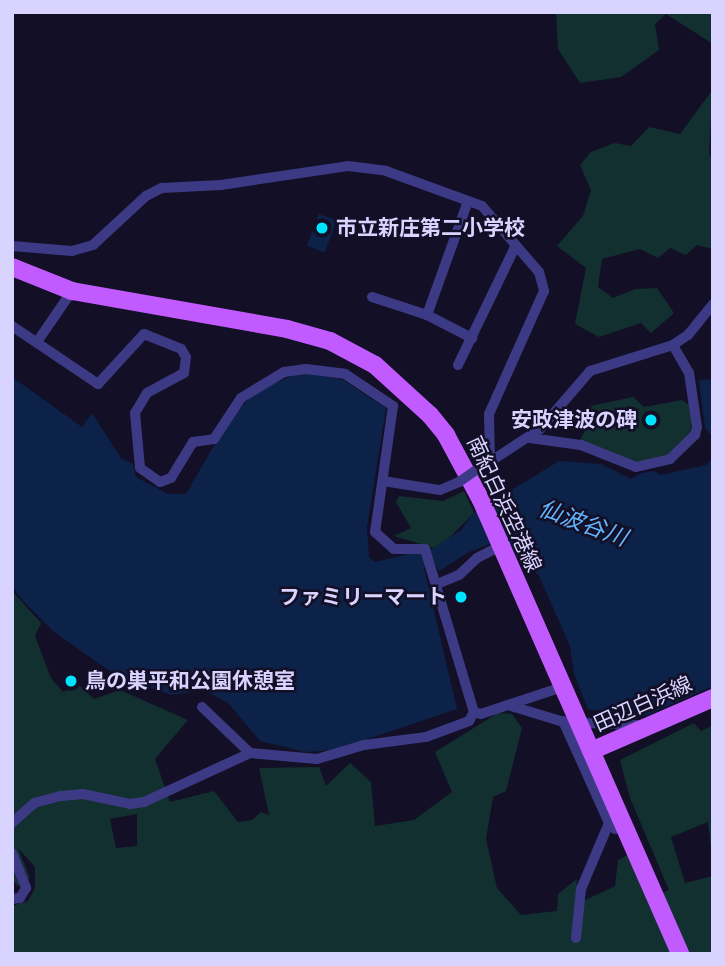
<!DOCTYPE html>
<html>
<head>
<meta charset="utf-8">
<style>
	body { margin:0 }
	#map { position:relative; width:725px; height:966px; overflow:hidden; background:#130f26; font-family:Arial,"Noto Sans JP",sans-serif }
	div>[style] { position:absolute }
	.green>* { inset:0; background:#12302f }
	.water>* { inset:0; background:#0c2248; transform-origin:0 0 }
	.minor>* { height:10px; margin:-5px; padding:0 5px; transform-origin:5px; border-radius:5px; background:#3d3a85 }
	.primary>* { height:18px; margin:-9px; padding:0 9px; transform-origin:9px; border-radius:9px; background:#c25bff }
	.minor-bridge>* { height:10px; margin:-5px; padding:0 5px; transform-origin:5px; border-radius:5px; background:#3d3a85 }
	.dots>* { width:19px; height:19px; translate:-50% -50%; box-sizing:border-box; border:4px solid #130f26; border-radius:50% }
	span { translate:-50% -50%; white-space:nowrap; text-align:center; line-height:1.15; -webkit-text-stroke:5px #130f26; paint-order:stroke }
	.poi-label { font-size:21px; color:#d9d4ff; font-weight:700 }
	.left { translate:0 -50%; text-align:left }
	.right { translate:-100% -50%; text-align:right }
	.street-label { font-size:21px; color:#d9d4ff }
	.water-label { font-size:23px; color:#62b6ff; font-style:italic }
	.frame { position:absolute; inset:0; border:14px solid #d9d4ff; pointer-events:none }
</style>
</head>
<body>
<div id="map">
	<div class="green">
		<div style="clip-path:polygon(556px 12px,713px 12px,713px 44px,666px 14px,655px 24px,659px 50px,621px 77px,580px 83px,558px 49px)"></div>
		<div style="clip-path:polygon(713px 89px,709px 152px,713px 163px,713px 249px,697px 245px,686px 255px,670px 248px,658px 258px,640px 249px,602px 259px,598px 287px,613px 298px,635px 289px,657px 288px,674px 313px,651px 333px,641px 323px,599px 337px,575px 324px,586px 268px,557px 246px,583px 216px,591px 190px,580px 165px,591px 152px,615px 143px,631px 146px,649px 127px,680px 134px)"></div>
		<div style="clip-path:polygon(633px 397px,644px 407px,682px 400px,693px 408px,690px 436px,670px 454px,638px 464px,580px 440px,589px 423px,586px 407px)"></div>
		<div style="clip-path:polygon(464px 491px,474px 513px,448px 539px,434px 548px,394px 536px,411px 528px,396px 502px,399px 496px,443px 501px)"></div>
		<div style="clip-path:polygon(evenodd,12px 591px,41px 623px,35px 636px,51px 678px,63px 692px,79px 685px,94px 699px,120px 690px,188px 720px,155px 759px,170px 802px,214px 791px,238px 822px,252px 820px,261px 812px,269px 815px,259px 768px,319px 767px,326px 786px,350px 763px,371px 782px,375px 826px,414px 820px,452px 792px,435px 752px,498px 713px,512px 714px,522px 728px,506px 791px,493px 797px,486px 839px,497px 888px,521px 915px,557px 911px,558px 894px,577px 879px,575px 905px,615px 886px,618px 860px,633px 852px,650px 898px,669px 890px,630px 798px,620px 760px,694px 723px,701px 731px,713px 725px,713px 867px,708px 822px,671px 837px,685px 883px,713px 876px,713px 954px,12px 954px,12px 906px,28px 901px,35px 888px,35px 867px,18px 848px,30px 878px,18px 886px,12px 880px,12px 591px,137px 814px,137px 846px,116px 848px,110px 819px,137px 814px)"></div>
	</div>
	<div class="water">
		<div style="left:319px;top:214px;width:19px;height:34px;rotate:21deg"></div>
		<div style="clip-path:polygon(303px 371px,343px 380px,386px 408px,367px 527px,369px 557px,375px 562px,434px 548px,461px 530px,474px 513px,559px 461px,601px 464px,631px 479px,642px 473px,654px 471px,661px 475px,706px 465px,713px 458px,713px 686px,643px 717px,588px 709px,574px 674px,570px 646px,539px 576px,512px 551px,506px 538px,469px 552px,439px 571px,435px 564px,424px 568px,457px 709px,335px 750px,305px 752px,260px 741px,228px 703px,212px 694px,202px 690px,172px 695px,117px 676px,54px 632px,22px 600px,12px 586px,12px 377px,82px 427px,92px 413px,121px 458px,133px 464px,136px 477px,168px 494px,186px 494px,227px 423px,255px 392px)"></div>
		<div style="clip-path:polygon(713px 379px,713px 438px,705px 428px,699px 380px)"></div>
	</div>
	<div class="minor">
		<div style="left:12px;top:246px;width:60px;rotate:4.8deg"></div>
		<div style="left:72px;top:251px;width:22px;rotate:-16deg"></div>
		<div style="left:93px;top:245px;width:72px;rotate:-42.8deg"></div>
		<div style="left:146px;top:196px;width:18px;rotate:-27deg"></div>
		<div style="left:162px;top:188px;width:59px;rotate:-2.9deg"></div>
		<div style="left:221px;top:185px;width:128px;rotate:-8.5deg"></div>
		<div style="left:348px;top:166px;width:38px;rotate:7deg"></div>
		<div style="left:386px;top:171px;width:102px;rotate:20deg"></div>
		<div style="left:482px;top:206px;width:87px;rotate:49.2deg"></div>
		<div style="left:539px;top:272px;width:20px;rotate:75deg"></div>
		<div style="left:544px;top:291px;width:135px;rotate:114.1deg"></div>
		<div style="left:489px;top:414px;width:48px;rotate:88.8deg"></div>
		<div style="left:372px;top:297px;width:58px;rotate:18.1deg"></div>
		<div style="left:427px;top:315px;width:51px;rotate:27.1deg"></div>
		<div style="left:427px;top:315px;width:121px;rotate:-70.2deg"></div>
		<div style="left:12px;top:326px;width:104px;rotate:34deg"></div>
		<div style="left:98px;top:384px;width:68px;rotate:-47.4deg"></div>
		<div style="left:144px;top:334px;width:40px;rotate:22deg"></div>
		<div style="left:181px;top:349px;width:9px;rotate:58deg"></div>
		<div style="left:186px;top:357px;width:16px;rotate:97deg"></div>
		<div style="left:184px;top:373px;width:42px;rotate:151.6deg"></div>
		<div style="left:147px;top:393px;width:23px;rotate:121deg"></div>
		<div style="left:135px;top:413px;width:55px;rotate:84.8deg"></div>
		<div style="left:140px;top:468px;width:24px;rotate:35deg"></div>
		<div style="left:160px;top:482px;width:12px;rotate:-20deg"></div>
		<div style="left:171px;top:478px;width:42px;rotate:-58.6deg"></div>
		<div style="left:193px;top:442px;width:21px;rotate:-8deg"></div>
		<div style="left:214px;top:439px;width:49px;rotate:-56.6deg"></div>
		<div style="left:241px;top:398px;width:50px;rotate:-31.2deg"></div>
		<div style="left:284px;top:372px;width:22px;rotate:-8deg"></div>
		<div style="left:306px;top:369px;width:39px;rotate:7deg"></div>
		<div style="left:345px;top:374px;width:58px;rotate:33.7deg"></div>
		<div style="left:393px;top:406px;width:127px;rotate:98.1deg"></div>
		<div style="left:375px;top:532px;width:25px;rotate:42deg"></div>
		<div style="left:394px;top:549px;width:31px"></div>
		<div style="left:425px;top:549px;width:170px;rotate:73.3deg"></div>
		<div style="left:37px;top:342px;width:62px;rotate:-55.5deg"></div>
		<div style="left:458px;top:365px;width:133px;rotate:-64.2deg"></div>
		<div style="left:530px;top:438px;width:51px;rotate:7.8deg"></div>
		<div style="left:581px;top:445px;width:59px;rotate:21.8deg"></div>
		<div style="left:636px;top:467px;width:35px;rotate:-13deg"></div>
		<div style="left:670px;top:459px;width:35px;rotate:-44deg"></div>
		<div style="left:695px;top:435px;width:8px;rotate:-76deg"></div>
		<div style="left:697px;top:427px;width:55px;rotate:-98.4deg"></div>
		<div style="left:689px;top:373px;width:32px;rotate:-120deg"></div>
		<div style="left:485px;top:465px;width:66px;rotate:-33.2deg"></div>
		<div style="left:540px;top:429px;width:77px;rotate:-49.2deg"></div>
		<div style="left:590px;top:371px;width:87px;rotate:-17.4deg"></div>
		<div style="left:673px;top:345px;width:18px;rotate:-34deg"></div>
		<div style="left:688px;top:335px;width:40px;rotate:-51deg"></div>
		<div style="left:383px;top:481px;width:58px;rotate:9deg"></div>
		<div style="left:440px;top:490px;width:21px;rotate:-23deg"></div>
		<div style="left:435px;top:585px;width:26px;rotate:-23deg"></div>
		<div style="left:459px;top:575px;width:25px;rotate:-43deg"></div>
		<div style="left:477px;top:558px;width:27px;rotate:-27deg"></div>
		<div style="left:511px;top:706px;width:59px;rotate:16.9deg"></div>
		<div style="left:202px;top:707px;width:66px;rotate:43.8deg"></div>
		<div style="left:474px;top:712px;width:7px;rotate:16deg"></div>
		<div style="left:481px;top:714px;width:85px;rotate:-18.4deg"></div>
		<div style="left:563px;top:721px;width:112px;rotate:65.7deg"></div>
		<div style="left:609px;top:823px;width:8px;rotate:45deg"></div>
		<div style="left:615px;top:829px;width:11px;rotate:-27deg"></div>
		<div style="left:589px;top:723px;width:48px;rotate:2.4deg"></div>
		<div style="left:637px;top:725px;width:5px;rotate:53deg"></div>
		<div style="left:12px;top:823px;width:30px;rotate:-42deg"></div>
		<div style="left:34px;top:803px;width:28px;rotate:-15deg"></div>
		<div style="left:61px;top:796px;width:22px;rotate:-5deg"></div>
		<div style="left:83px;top:794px;width:48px;rotate:12deg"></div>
		<div style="left:130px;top:804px;width:14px;rotate:-8deg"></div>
		<div style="left:144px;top:802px;width:117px;rotate:-24.8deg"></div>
		<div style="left:250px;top:753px;width:67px;rotate:5.1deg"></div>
		<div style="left:317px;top:759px;width:49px;rotate:-16.6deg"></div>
		<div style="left:364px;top:745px;width:63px;rotate:-7.4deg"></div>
		<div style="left:426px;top:737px;width:46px;rotate:-20.4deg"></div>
		<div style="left:469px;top:721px;width:10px;rotate:-61deg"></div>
		<div style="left:12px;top:853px;width:38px;rotate:68deg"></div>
		<div style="left:26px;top:888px;width:12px;rotate:121deg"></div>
		<div style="left:20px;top:898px;width:8px;rotate:173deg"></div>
		<div style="left:576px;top:938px;width:49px;rotate:-84.2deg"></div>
		<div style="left:581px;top:889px;width:72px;rotate:-67deg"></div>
	</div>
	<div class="primary">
		<div style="left:12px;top:267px;width:65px;rotate:21.8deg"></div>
		<div style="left:72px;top:291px;width:218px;rotate:10deg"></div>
		<div style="left:287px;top:329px;width:45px;rotate:15.6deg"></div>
		<div style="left:330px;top:341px;width:51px;rotate:28.1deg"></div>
		<div style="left:375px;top:365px;width:74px;rotate:42.3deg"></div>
		<div style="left:430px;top:415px;width:26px;rotate:51deg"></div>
		<div style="left:446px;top:435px;width:74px;rotate:61.7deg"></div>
		<div style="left:481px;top:500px;width:496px;rotate:66.3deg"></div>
		<div style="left:591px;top:751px;width:133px;rotate:-23.5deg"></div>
	</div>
	<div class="minor-bridge">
		<div style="left:459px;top:482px;width:24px;rotate:-35deg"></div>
	</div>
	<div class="dots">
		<div style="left:322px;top:228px;background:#00e5ff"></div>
		<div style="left:651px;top:420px;background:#00e5ff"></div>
		<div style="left:461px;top:597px;background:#00e5ff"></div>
		<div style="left:71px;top:681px;background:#00e5ff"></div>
	</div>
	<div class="poi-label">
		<span class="left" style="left:336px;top:228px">市立新庄第二小学校</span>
		<span class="right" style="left:637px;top:420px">安政津波の碑</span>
		<span class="right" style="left:447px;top:597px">ファミリーマート</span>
		<span class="left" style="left:85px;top:681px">鳥の巣平和公園休憩室</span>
	</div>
	<div class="street-label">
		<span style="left:504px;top:504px;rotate:65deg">南紀白浜空港線</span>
		<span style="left:643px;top:704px;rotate:-24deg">田辺白浜線</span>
	</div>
	<div class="water-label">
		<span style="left:583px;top:523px;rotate:20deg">仙波谷川</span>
	</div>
	<div class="frame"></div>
</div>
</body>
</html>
